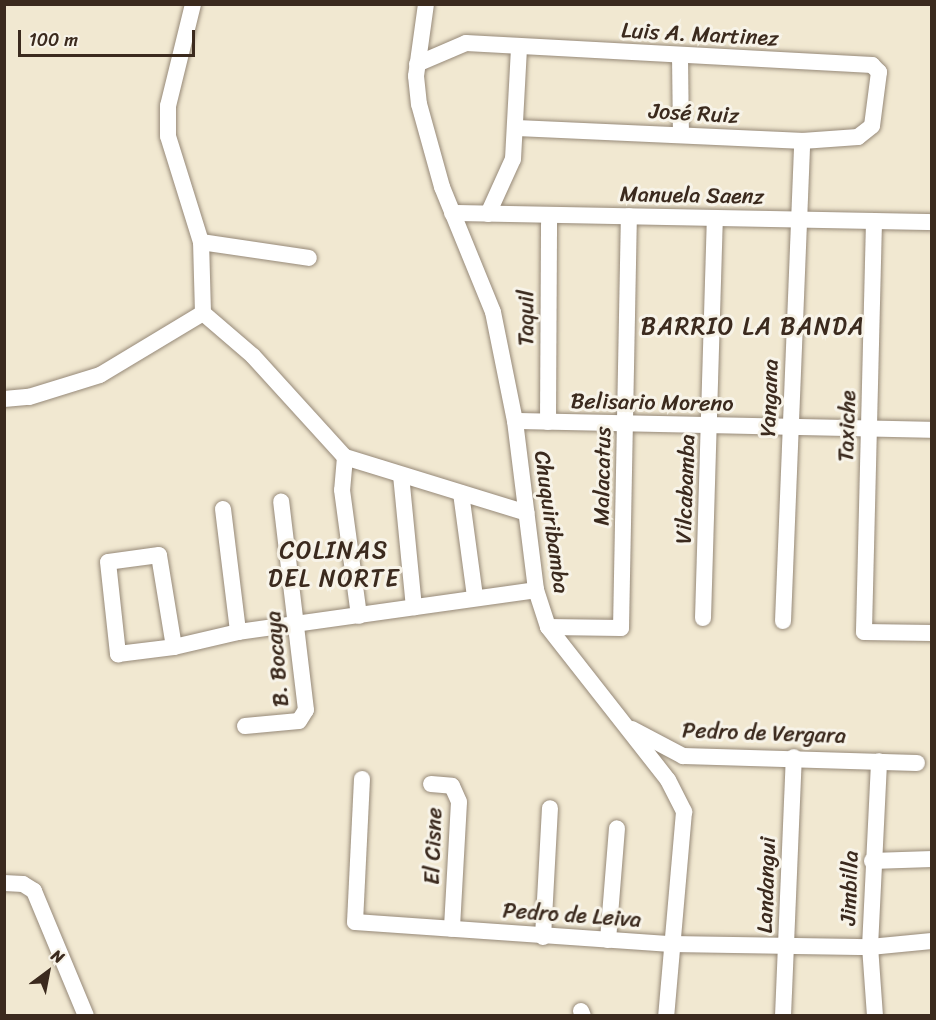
<!DOCTYPE html>
<html>
<head>
<meta charset="utf-8">
<style>
	body { margin:0 }
	#map { position:relative; width:936px; height:1020px; overflow:hidden; background:#f1e8d1; font-family:Sriracha,sans-serif }
	div>[style] { position:absolute }
	.roads { filter:drop-shadow(0 0 2px #968978) drop-shadow(0 0 2px #968978) }
	.minor>* { height:16px; margin:-8px; padding:0 8px; transform-origin:8px; border-radius:8px; background:#fff }
	span { translate:-50% -50%; white-space:nowrap; text-align:center; line-height:1.15; -webkit-text-stroke:6px #f7f3e8; paint-order:stroke }
	.street-label { font-size:22px; color:#3b2a1e }
	.neighbourhood-label { font-size:24px; color:#3b2a1e; letter-spacing:1.5px }
	.frame { position:absolute; inset:0; border:6px solid #3b2a1e; pointer-events:none }
	.north { position:absolute; left:18px; top:942px; width:60px; height:60px; -webkit-text-stroke:4px #f7f3e8; paint-order:stroke; rotate:32deg; font-size:16px; font-weight:700; line-height:24px; text-align:center; color:#3b2a1e }
	.north::after { content:''; display:block; margin:auto; width:21px; height:27px; background:#3b2a1e; clip-path:polygon(50% 0,100% 100%,50% 72%,0 100%) }
	.scale { position:absolute; left:18px; top:30px; width:177px; height:27px; box-sizing:border-box; border:3px solid #3b2a1e; border-top:0; padding-left:8px; font-size:18px; line-height:21px; white-space:nowrap; color:#3b2a1e; -webkit-text-stroke:4px #f7f3e8; paint-order:stroke }
</style>
</head>
<body>
<div id="map">
	<div class="roads">
		<div class="minor">
			<div style="left:426px;top:4px;width:73px;rotate:97.9deg"></div>
			<div style="left:416px;top:76px;width:28px;rotate:84deg"></div>
			<div style="left:419px;top:104px;width:86px;rotate:74.5deg"></div>
			<div style="left:442px;top:187px;width:135px;rotate:67.8deg"></div>
			<div style="left:493px;top:312px;width:111px;rotate:78.6deg"></div>
			<div style="left:515px;top:421px;width:170px;rotate:82.9deg"></div>
			<div style="left:536px;top:590px;width:39px;rotate:72deg"></div>
			<div style="left:548px;top:627px;width:194px;rotate:51.9deg"></div>
			<div style="left:668px;top:780px;width:36px;rotate:63deg"></div>
			<div style="left:684px;top:812px;width:205px;rotate:95deg"></div>
			<div style="left:680px;top:56px;width:79px;rotate:89.3deg"></div>
			<div style="left:417px;top:64px;width:53px;rotate:-23.2deg"></div>
			<div style="left:466px;top:43px;width:407px;rotate:3.1deg"></div>
			<div style="left:872px;top:65px;width:10px;rotate:45deg"></div>
			<div style="left:879px;top:72px;width:54px;rotate:97.4deg"></div>
			<div style="left:872px;top:126px;width:18px;rotate:142deg"></div>
			<div style="left:858px;top:137px;width:56px;rotate:175.9deg"></div>
			<div style="left:802px;top:141px;width:283px;rotate:-177.4deg"></div>
			<div style="left:452px;top:213px;width:480px;rotate:1.1deg"></div>
			<div style="left:488px;top:214px;width:60px;rotate:-65.6deg"></div>
			<div style="left:513px;top:159px;width:112px;rotate:-86.9deg"></div>
			<div style="left:874px;top:221px;width:411px;rotate:91.4deg"></div>
			<div style="left:864px;top:632px;width:68px;rotate:0.8deg"></div>
			<div style="left:201px;top:242px;width:109px;rotate:8.4deg"></div>
			<div style="left:203px;top:313px;width:66px;rotate:40.7deg"></div>
			<div style="left:253px;top:356px;width:137px;rotate:47.7deg"></div>
			<div style="left:345px;top:457px;width:190px;rotate:17.1deg"></div>
			<div style="left:4px;top:399px;width:25px;rotate:-5deg"></div>
			<div style="left:29px;top:397px;width:74px;rotate:-17.2deg"></div>
			<div style="left:100px;top:375px;width:120px;rotate:-31deg"></div>
			<div style="left:203px;top:313px;width:71px;rotate:-91.6deg"></div>
			<div style="left:201px;top:242px;width:111px;rotate:-107.3deg"></div>
			<div style="left:168px;top:136px;width:30px;rotate:-90deg"></div>
			<div style="left:168px;top:106px;width:105px;rotate:-76.2deg"></div>
			<div style="left:515px;top:421px;width:417px;rotate:1.2deg"></div>
			<div style="left:548px;top:422px;width:207px;rotate:-89.7deg"></div>
			<div style="left:345px;top:457px;width:33px;rotate:95deg"></div>
			<div style="left:342px;top:490px;width:127px;rotate:82.3deg"></div>
			<div style="left:401px;top:475px;width:133px;rotate:84.4deg"></div>
			<div style="left:461px;top:493px;width:105px;rotate:82.3deg"></div>
			<div style="left:223px;top:509px;width:124px;rotate:83deg"></div>
			<div style="left:703px;top:618px;width:400px;rotate:-88.3deg"></div>
			<div style="left:783px;top:621px;width:480px;rotate:-87.7deg"></div>
			<div style="left:548px;top:627px;width:73px;rotate:0.8deg"></div>
			<div style="left:621px;top:628px;width:412px;rotate:-88.9deg"></div>
			<div style="left:174px;top:647px;width:93px;rotate:-99.3deg"></div>
			<div style="left:159px;top:555px;width:51px;rotate:172.2deg"></div>
			<div style="left:108px;top:562px;width:93px;rotate:83.8deg"></div>
			<div style="left:118px;top:654px;width:56px;rotate:-7.1deg"></div>
			<div style="left:174px;top:647px;width:66px;rotate:-13.2deg"></div>
			<div style="left:238px;top:632px;width:301px;rotate:-8deg"></div>
			<div style="left:245px;top:726px;width:54px;rotate:-5.3deg"></div>
			<div style="left:299px;top:721px;width:13px;rotate:-58deg"></div>
			<div style="left:306px;top:710px;width:210px;rotate:-96.8deg"></div>
			<div style="left:632px;top:729px;width:58px;rotate:27.9deg"></div>
			<div style="left:683px;top:756px;width:234px;rotate:1.7deg"></div>
			<div style="left:362px;top:779px;width:143px;rotate:92.8deg"></div>
			<div style="left:355px;top:922px;width:317px;rotate:4deg"></div>
			<div style="left:671px;top:944px;width:199px;rotate:0.9deg"></div>
			<div style="left:870px;top:947px;width:62px;rotate:-5.5deg"></div>
			<div style="left:431px;top:784px;width:21px;rotate:5deg"></div>
			<div style="left:452px;top:786px;width:17px;rotate:66deg"></div>
			<div style="left:459px;top:802px;width:127px;rotate:93.2deg"></div>
			<div style="left:872px;top:861px;width:60px;rotate:-1.9deg"></div>
			<div style="left:4px;top:883px;width:19px;rotate:3deg"></div>
			<div style="left:23px;top:884px;width:13px;rotate:32deg"></div>
			<div style="left:34px;top:891px;width:135px;rotate:67.4deg"></div>
			<div style="left:543px;top:937px;width:129px;rotate:-86.9deg"></div>
			<div style="left:608px;top:940px;width:112px;rotate:-85.4deg"></div>
			<div style="left:581px;top:1011px;width:5px;rotate:68deg"></div>
			<div style="left:783px;top:1016px;width:259px;rotate:-87.6deg"></div>
			<div style="left:875px;top:1016px;width:69px;rotate:-94.1deg"></div>
			<div style="left:870px;top:947px;width:186px;rotate:-87.2deg"></div>
		</div>
	</div>
	<div class="street-label">
		<span style="left:700px;top:34px;rotate:3deg">Luis A. Martinez</span>
		<span style="left:694px;top:113px;rotate:3deg">José Ruiz</span>
		<span style="left:692px;top:195px;rotate:1deg">Manuela Saenz</span>
		<span style="left:526px;top:318px;rotate:-90deg">Taquil</span>
		<span style="left:769px;top:398px;rotate:-88deg">Yangana</span>
		<span style="left:652px;top:402px;rotate:1deg">Belisario Moreno</span>
		<span style="left:847px;top:426px;rotate:-88deg">Taxiche</span>
		<span style="left:602px;top:476px;rotate:-89deg">Malacatus</span>
		<span style="left:685px;top:489px;rotate:-88deg">Vilcabamba</span>
		<span style="left:552px;top:522px;rotate:82deg">Chuquiribamba</span>
		<span style="left:277px;top:659px;rotate:-95deg">B. Bocaya</span>
		<span style="left:764px;top:733px;rotate:2deg">Pedro de Vergara</span>
		<span style="left:433px;top:846px;rotate:-88deg">El Cisne</span>
		<span style="left:766px;top:885px;rotate:-88deg">Landangui</span>
		<span style="left:849px;top:888px;rotate:-88deg">Jimbilla</span>
		<span style="left:572px;top:915px;rotate:4deg">Pedro de Leiva</span>
	</div>
	<div class="neighbourhood-label">
		<span style="left:753px;top:327px">BARRIO LA BANDA</span>
		<span style="left:334px;top:565px">COLINAS<br>DEL NORTE</span>
	</div>
	<div class="frame"></div>
	<div class="north">N</div>
	<div class="scale">100 m</div>
</div>
</body>
</html>
